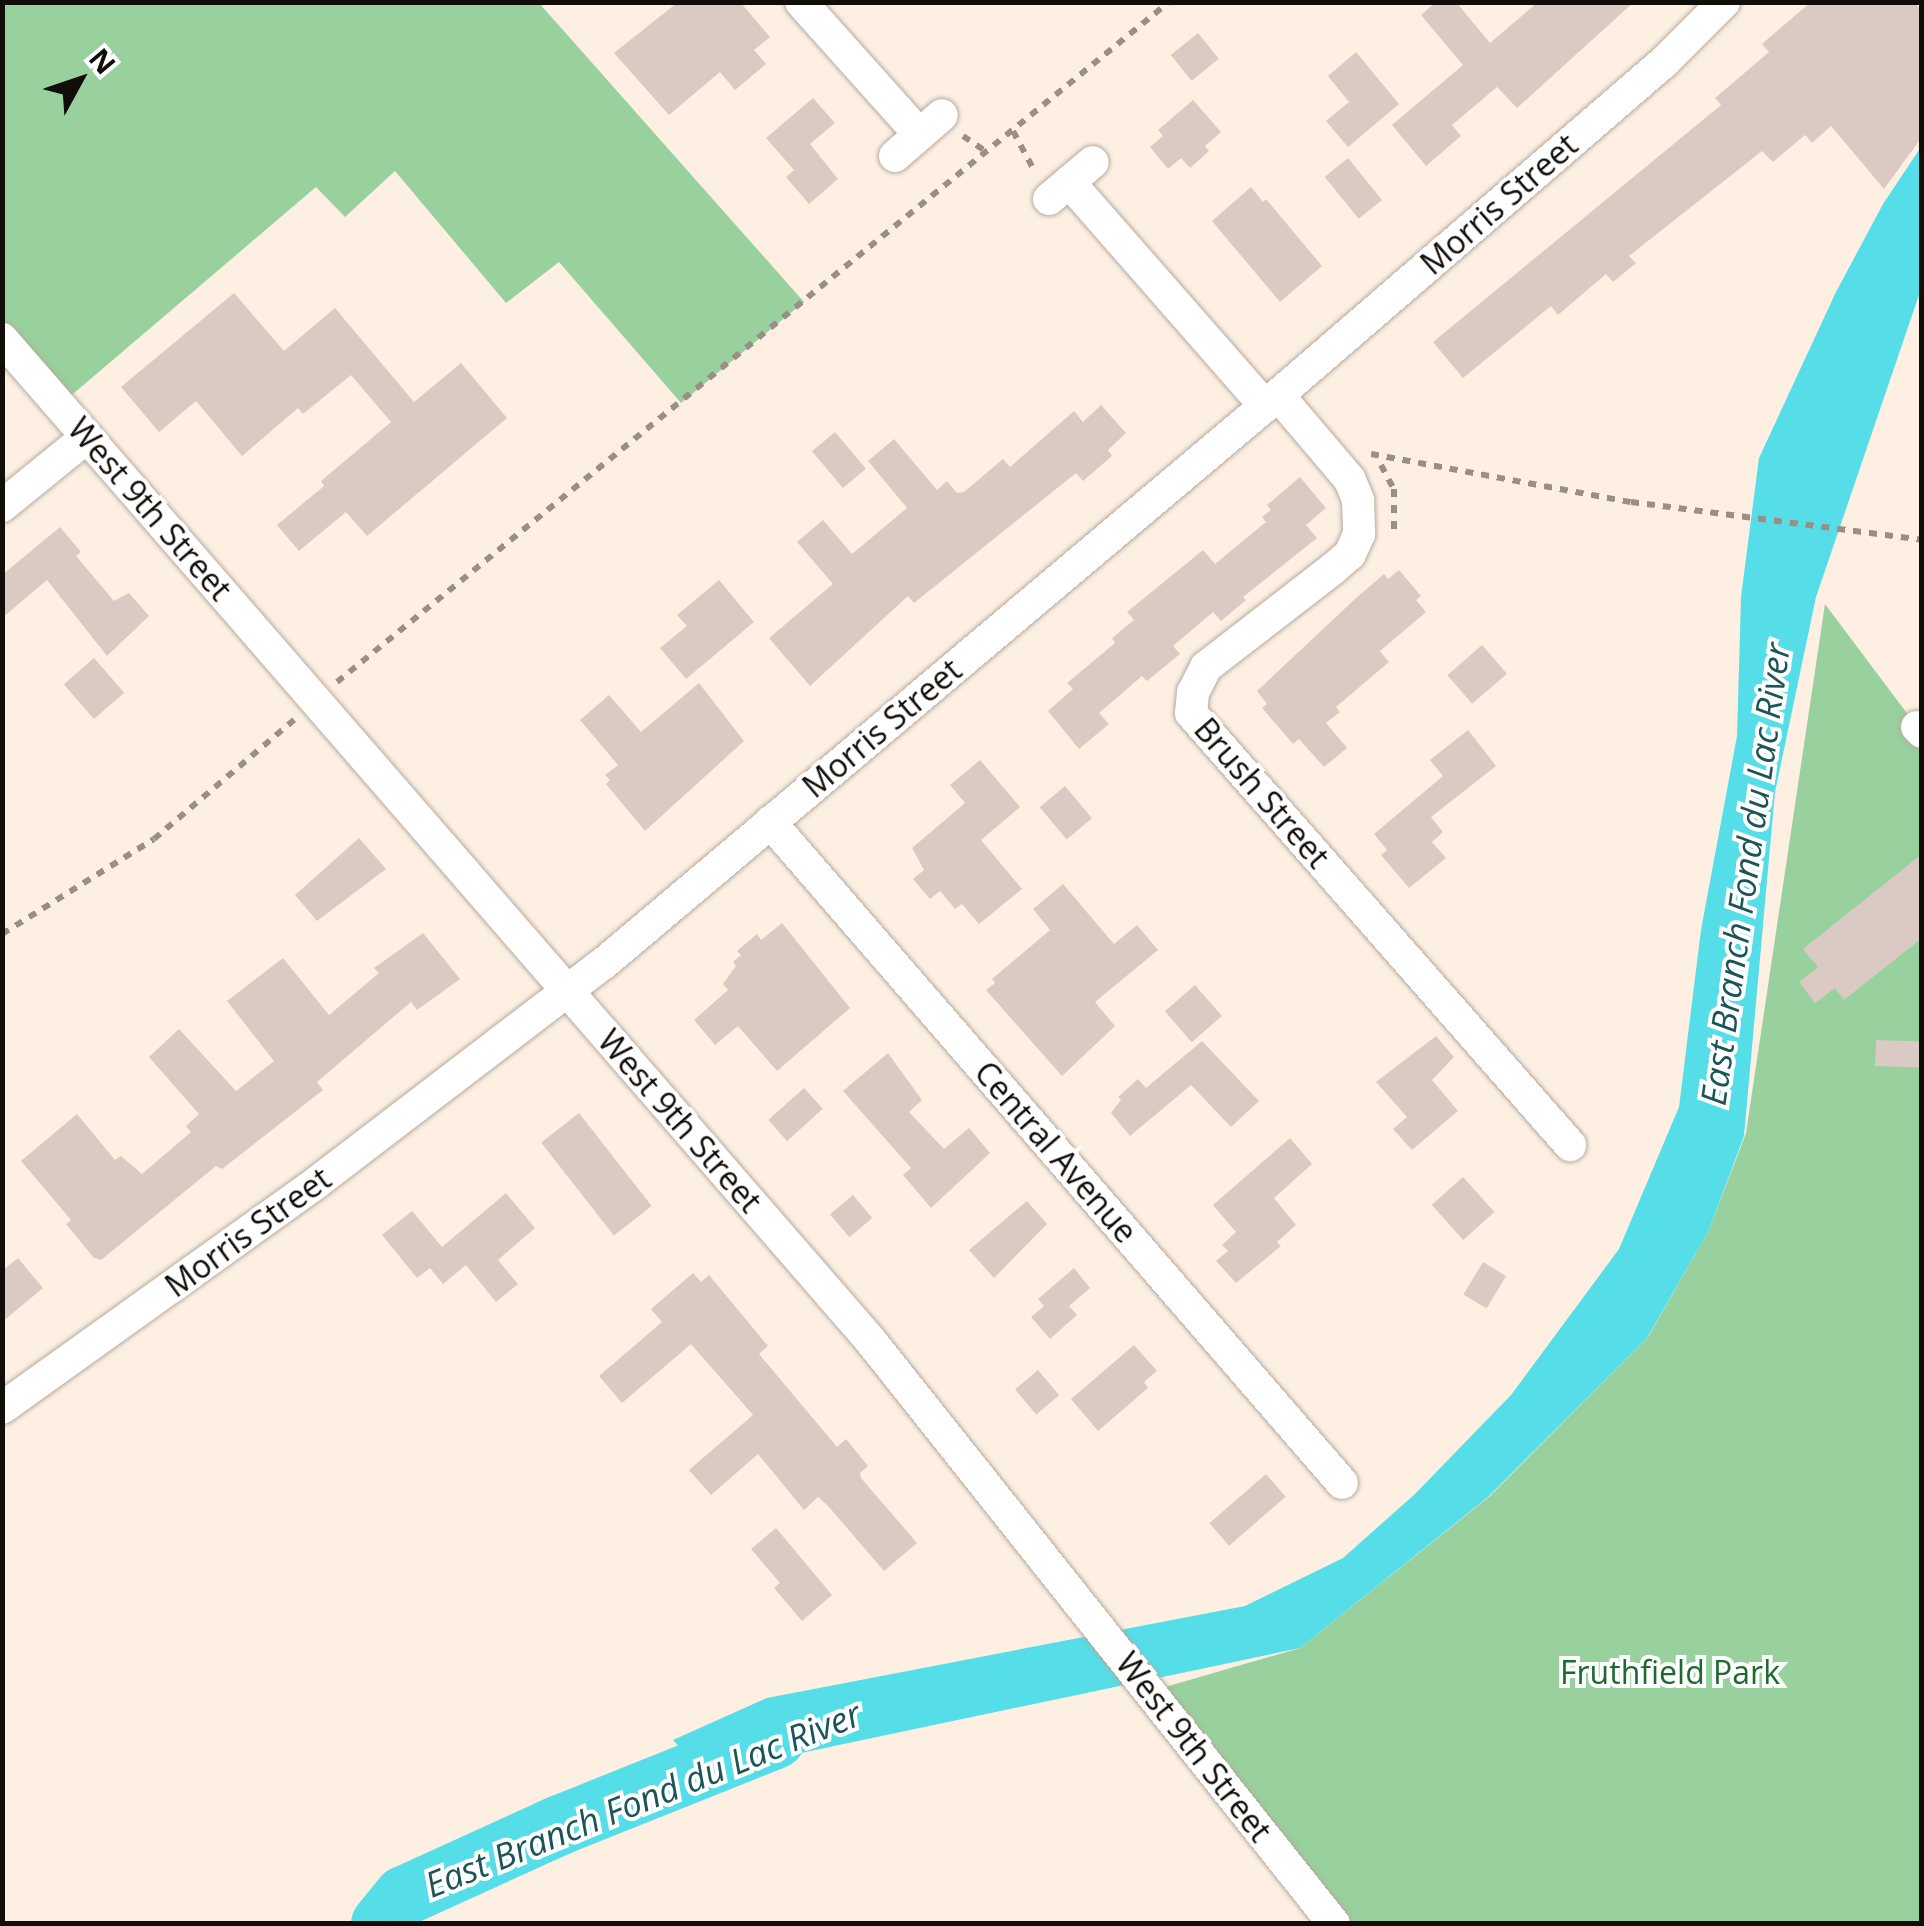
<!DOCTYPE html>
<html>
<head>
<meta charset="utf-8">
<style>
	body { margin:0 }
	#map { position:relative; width:1924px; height:1926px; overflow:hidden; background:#fdf0e3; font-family:"Open Sans",sans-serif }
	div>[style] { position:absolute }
	.green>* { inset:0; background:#98d19d }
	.water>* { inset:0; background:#55dde8 }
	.river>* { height:60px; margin:-30px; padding:0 30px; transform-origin:30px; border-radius:30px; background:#55dde8 }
	.building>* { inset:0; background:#dbc9c4; transform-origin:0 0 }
	.path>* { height:6px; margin-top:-3px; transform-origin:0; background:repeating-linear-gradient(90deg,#998f86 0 8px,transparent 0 16px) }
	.roads { filter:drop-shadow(0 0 2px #b6aa9e) drop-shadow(0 0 2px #b6aa9e) }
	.minor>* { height:32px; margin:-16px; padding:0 16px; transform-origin:16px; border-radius:16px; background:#fff }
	span { translate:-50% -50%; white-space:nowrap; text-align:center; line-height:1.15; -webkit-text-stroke:8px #fff; paint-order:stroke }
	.street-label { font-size:32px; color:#110d09 }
	.park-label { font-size:32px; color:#1d692e }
	.water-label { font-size:35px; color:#1b5459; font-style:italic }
	.frame { position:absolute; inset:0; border:5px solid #110d09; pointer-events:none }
	.north { position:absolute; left:30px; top:30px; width:100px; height:100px; -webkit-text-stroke:8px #fff; paint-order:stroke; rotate:50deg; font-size:28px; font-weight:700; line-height:40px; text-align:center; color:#110d09 }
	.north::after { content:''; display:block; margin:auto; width:35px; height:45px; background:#110d09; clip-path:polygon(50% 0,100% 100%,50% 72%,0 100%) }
</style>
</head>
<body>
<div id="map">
	<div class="green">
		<div style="clip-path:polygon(2px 3px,539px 3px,804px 302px,681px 403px,559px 262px,506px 303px,395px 171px,345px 217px,316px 187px,60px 405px,3px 339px)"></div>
		<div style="clip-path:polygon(1825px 604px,1921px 732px,1921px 1923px,1334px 1923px,1148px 1692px,1300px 1648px,1490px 1496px,1648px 1337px,1709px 1230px,1746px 1133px)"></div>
	</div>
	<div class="water">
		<div style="clip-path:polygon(1921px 147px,1921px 289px,1816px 597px,1775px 792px,1744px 1136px,1709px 1230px,1647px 1338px,1488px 1497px,1300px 1648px,801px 1753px,719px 1792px,673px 1740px,767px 1698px,1245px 1606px,1343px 1558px,1415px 1494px,1511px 1395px,1619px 1249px,1679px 1107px,1701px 930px,1737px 736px,1741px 597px,1759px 458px,1836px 292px,1883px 204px)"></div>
	</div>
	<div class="river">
		<div style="left:381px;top:1924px;width:36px;rotate:-51deg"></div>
		<div style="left:404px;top:1896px;width:171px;rotate:-24.5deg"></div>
		<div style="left:560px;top:1825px;width:232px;rotate:-21.8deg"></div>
	</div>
	<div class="building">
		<div style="clip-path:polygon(678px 2px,740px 2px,770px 37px,754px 50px,766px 64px,735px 90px,720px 72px,669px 115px,614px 53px)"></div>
		<div style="clip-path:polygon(1436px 2px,1456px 2px,1490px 43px,1538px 2px,1634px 2px,1517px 108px,1497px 87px,1452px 125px,1461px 136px,1426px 166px,1392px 125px,1463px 65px,1421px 15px)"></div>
		<div style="clip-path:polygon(1811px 2px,1914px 2px,1922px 11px,1922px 137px,1884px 189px,1831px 126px,1812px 143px,1805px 135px,1773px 162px,1762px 151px,1629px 256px,1636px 263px,1613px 282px,1606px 274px,1558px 315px,1551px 306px,1463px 378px,1433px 342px,1721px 105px,1715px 98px,1769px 52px,1762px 44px)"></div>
		<div style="left:1198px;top:33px;width:33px;height:35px;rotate:51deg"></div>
		<div style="clip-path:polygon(1356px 52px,1399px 104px,1348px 147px,1326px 121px,1349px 102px,1328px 76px)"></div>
		<div style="clip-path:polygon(813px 98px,835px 123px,810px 144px,838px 179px,809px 204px,786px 177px,794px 170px,766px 138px)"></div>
		<div style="clip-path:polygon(1193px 100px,1221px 132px,1205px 146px,1209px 151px,1190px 168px,1181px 158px,1168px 169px,1150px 147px,1163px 136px,1158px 130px)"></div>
		<div style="left:1348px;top:158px;width:54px;height:30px;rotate:51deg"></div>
		<div style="clip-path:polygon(1251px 187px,1263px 202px,1266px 199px,1322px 266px,1280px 302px,1212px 221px)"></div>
		<div style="clip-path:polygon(234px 293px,284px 351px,335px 308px,414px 402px,461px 363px,507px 418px,367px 536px,346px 512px,299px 551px,277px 525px,324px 486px,321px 481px,391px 422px,351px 375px,303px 414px,298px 408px,242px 456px,196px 401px,159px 432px,121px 387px)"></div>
		<div style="clip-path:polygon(1101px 405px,1126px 433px,1108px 450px,1112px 456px,1083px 481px,1076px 473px,914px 603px,908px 596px,810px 686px,769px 638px,833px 584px,797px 542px,823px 520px,852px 554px,907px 508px,868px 461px,894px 439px,937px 490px,947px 481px,957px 493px,964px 492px,1003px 459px,1010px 467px,1074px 411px,1083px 422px)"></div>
		<div style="left:835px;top:432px;width:48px;height:30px;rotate:50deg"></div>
		<div style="clip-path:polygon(1300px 477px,1326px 508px,1306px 525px,1317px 538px,1243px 597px,1246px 600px,1221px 621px,1213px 612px,1173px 646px,1180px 654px,1147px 681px,1142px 676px,1099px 713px,1109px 724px,1079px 749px,1048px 711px,1073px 689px,1067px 683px,1115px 643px,1112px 638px,1134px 620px,1127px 612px,1203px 550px,1215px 564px,1266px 522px,1262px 517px,1271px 510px,1267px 505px)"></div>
		<div style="clip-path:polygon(60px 527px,81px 552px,76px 556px,114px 601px,129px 593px,149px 616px,107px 656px,47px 580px,2px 618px,2px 575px)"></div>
		<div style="clip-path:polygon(1399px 570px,1421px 596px,1416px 600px,1426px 612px,1380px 651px,1389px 662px,1336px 707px,1340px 712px,1326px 723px,1347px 748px,1324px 767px,1299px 739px,1293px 744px,1262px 708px,1267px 704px,1257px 691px,1355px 599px,1384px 574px,1388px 579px)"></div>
		<div style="clip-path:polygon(719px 580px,754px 622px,686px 679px,660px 648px,687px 626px,677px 615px)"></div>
		<div style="left:1482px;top:645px;width:38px;height:46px;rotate:49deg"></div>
		<div style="left:94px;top:658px;width:46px;height:40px;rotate:49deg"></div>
		<div style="clip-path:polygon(699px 683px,744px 741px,645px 831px,606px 784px,610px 780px,605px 775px,618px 765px,580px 720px,609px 695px,641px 732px)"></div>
		<div style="clip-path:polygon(1468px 730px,1496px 766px,1431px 817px,1443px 832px,1432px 842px,1446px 858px,1409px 888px,1381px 855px,1387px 850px,1374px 834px,1443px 776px,1430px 760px)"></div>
		<div style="clip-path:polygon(980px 760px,1020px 807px,981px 840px,1022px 889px,979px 924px,962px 904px,955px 909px,940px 891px,930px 899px,913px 879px,924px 870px,912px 848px,965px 803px,950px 785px)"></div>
		<div style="left:1065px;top:786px;width:42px;height:33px;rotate:50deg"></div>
		<div style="clip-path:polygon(359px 838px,386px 869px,317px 921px,295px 895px)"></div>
		<div style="clip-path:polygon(1922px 854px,1922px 938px,1844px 1000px,1835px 988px,1815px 1003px,1799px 982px,1818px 967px,1803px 949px)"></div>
		<div style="clip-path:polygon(1063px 884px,1114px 944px,1137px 925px,1158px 950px,1095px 1002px,1115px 1026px,1062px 1076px,986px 990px,995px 983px,992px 979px,1050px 930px,1033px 909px)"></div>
		<div style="clip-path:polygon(782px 923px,850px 1008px,777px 1071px,738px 1026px,715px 1045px,694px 1020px,728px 990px,723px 984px,736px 966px,733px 962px,741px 955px,737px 951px,757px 934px,761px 940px)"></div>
		<div style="clip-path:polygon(423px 933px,460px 979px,417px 1010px,411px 1002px,317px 1082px,323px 1090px,222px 1169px,216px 1166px,101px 1260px,94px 1258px,66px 1224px,71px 1220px,21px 1161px,77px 1114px,115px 1160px,121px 1156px,142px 1174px,191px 1132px,186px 1126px,199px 1114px,149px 1057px,179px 1029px,236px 1091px,274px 1061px,227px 1001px,283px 958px,329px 1015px,379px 973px,374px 968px)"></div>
		<div style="left:1195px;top:985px;width:41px;height:40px;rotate:49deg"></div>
		<div style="clip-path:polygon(1436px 1036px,1454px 1057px,1432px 1080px,1458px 1111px,1412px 1150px,1393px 1129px,1407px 1117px,1376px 1082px)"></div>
		<div style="left:1876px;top:1040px;width:46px;height:26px;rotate:2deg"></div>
		<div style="clip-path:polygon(1202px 1041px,1259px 1101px,1231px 1127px,1191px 1085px,1130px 1136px,1111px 1113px,1121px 1100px,1118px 1097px,1138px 1079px,1146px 1088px)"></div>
		<div style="clip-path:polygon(888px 1053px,922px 1100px,909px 1112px,944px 1149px,969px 1128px,990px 1153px,931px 1208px,903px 1175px,911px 1168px,843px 1091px)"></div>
		<div style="left:804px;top:1088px;width:28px;height:48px;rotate:48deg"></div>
		<div style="left:579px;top:1113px;width:118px;height:48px;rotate:52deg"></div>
		<div style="clip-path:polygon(1290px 1138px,1312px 1164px,1274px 1198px,1296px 1225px,1277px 1242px,1281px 1246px,1236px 1283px,1216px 1261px,1228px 1251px,1222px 1245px,1236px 1232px,1213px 1205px)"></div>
		<div style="left:1463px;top:1177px;width:47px;height:42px;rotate:48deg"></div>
		<div style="clip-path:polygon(506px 1193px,535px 1228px,498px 1260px,518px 1284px,496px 1302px,466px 1265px,443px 1284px,430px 1268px,417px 1278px,382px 1235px,412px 1211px,442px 1247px)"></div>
		<div style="left:853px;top:1195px;width:30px;height:30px;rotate:50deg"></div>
		<div style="clip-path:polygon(1027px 1201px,1047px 1224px,994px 1278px,969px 1250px)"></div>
		<div style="clip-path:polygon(18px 1258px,43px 1288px,2px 1322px,2px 1271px)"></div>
		<div style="left:1483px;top:1262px;width:27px;height:38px;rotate:31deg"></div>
		<div style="clip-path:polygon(1074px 1268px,1090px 1288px,1069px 1306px,1077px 1315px,1050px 1339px,1031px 1317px,1044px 1306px,1038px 1299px)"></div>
		<div style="clip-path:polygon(693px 1273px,701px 1282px,709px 1275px,768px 1346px,759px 1354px,837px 1447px,846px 1439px,868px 1466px,860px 1473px,861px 1478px,917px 1543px,884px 1571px,828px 1506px,818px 1497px,804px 1510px,758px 1454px,711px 1495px,689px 1470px,753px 1415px,691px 1344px,622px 1403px,599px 1376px,662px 1322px,651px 1309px)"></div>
		<div style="clip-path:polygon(1134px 1345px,1157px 1371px,1144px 1382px,1148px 1388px,1098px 1431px,1071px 1399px)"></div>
		<div style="left:1038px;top:1370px;width:33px;height:30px;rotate:50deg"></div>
		<div style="left:1266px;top:1474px;width:30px;height:75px;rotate:49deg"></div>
		<div style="clip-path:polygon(776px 1528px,832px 1595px,802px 1621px,774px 1588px,780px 1583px,751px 1549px)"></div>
	</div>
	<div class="path">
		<div style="left:1013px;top:131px;width:47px;rotate:61.8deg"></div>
		<div style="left:963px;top:136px;width:29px;rotate:34deg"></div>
		<div style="left:1371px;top:454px;width:264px;rotate:10.5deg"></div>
		<div style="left:1631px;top:502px;width:293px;rotate:7.4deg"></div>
		<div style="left:1381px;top:465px;width:27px;rotate:62deg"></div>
		<div style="left:1394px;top:489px;width:40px;rotate:90deg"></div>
		<div style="left:337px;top:682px;width:1075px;rotate:-39.26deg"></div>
		<div style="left:2px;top:934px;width:179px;rotate:-32deg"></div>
		<div style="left:154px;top:839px;width:184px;rotate:-40.4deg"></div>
	</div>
	<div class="roads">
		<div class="minor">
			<div style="left:801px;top:2px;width:178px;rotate:48.2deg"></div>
			<div style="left:895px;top:156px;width:62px;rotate:-41.1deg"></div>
			<div style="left:1069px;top:182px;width:298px;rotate:48.8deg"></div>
			<div style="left:1049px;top:199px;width:57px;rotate:-40.1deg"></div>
			<div style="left:2px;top:339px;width:1325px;rotate:49.07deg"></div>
			<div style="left:870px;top:1340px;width:746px;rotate:51.53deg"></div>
			<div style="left:1278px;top:395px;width:111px;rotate:49.7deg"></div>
			<div style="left:1350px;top:480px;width:22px;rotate:68deg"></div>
			<div style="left:1358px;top:500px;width:34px;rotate:88deg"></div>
			<div style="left:1359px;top:534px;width:22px;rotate:114deg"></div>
			<div style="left:1350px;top:554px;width:21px;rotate:139deg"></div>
			<div style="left:1334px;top:568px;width:162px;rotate:142.3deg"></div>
			<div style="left:1206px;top:667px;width:28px;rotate:117deg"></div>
			<div style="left:1193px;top:692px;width:21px;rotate:95deg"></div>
			<div style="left:1191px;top:713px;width:575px;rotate:48.74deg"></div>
			<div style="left:2px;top:506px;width:109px;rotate:-39.1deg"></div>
			<div style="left:1917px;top:727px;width:7px;rotate:45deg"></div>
			<div style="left:770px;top:822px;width:874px;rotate:49.13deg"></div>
			<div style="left:2px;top:1408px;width:386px;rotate:-35.6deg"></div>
			<div style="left:316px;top:1183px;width:362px;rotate:-37.4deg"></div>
			<div style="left:604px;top:963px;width:881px;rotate:-40.12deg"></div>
			<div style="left:1278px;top:395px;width:510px;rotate:-40.78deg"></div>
			<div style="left:1664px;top:62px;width:85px;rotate:-45deg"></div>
		</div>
	</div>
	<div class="street-label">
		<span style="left:1499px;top:204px;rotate:-41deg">Morris Street</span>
		<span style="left:150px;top:509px;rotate:49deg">West 9th Street</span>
		<span style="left:882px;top:728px;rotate:-40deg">Morris Street</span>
		<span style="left:1262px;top:793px;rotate:49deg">Brush Street</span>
		<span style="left:680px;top:1121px;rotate:49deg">West 9th Street</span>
		<span style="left:1056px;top:1152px;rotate:49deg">Central Avenue</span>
		<span style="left:248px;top:1232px;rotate:-36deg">Morris Street</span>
		<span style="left:1194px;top:1747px;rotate:52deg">West 9th Street</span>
	</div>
	<div class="park-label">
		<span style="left:1670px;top:1672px">Fruthfield Park</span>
	</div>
	<div class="water-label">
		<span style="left:1745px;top:874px;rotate:-82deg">East Branch Fond du Lac River</span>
		<span style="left:643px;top:1799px;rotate:-22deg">East Branch Fond du Lac River</span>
	</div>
	<div class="frame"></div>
	<div class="north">N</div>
</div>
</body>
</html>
